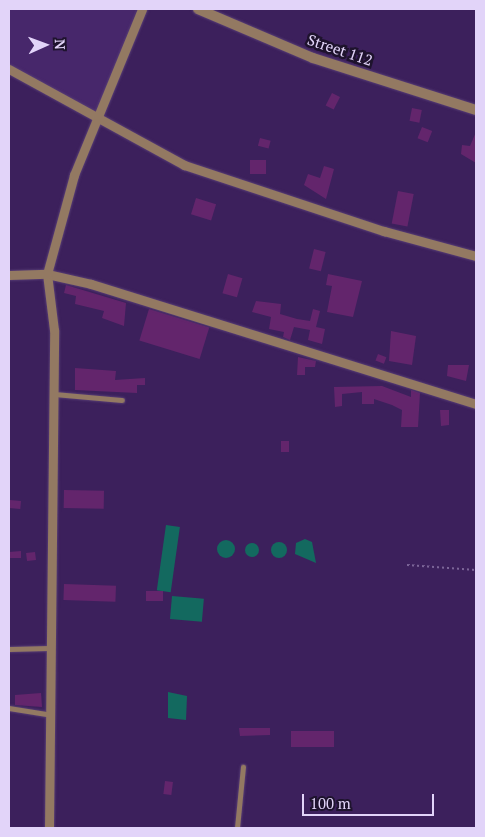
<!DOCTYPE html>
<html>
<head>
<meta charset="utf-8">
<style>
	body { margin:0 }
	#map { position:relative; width:485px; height:837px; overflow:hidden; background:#3c205c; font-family:"PT Serif",serif }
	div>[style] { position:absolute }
	.built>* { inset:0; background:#47276b }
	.water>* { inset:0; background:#13695f; transform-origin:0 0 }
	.round { border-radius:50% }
	.building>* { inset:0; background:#63256c; transform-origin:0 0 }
	.path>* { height:2px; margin-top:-1px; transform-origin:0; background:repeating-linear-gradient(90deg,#7c6598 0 2.5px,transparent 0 5px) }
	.roads { filter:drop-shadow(0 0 1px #573d75) drop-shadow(0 0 1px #573d75) }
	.service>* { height:4.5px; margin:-2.25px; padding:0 2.25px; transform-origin:2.25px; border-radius:2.25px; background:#937962 }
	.minor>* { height:9px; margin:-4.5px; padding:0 4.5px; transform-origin:4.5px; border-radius:4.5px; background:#937962 }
	.tertiary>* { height:10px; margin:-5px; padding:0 5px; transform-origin:5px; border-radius:5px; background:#937962 }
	span { translate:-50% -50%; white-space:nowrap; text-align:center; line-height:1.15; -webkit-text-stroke:5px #1e132d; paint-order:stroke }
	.street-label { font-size:15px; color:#e2d4f9 }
	.frame { position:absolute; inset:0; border:10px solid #e2d4f9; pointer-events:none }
	.north { position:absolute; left:20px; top:20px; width:50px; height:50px; -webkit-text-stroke:4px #1e132d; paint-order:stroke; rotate:88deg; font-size:14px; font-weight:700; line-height:20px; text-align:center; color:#e2d4f9 }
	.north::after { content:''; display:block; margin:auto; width:18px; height:22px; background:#e2d4f9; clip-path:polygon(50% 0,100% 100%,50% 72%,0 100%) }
	.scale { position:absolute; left:302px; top:794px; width:132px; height:22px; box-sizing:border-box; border:2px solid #e2d4f9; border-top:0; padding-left:6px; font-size:15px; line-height:18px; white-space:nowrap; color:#e2d4f9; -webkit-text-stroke:4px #1e132d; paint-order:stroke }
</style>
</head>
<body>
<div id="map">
	<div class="built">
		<div style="clip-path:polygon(9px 9px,137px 9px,97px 114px,9px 66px)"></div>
	</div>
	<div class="water">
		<div style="left:166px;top:525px;width:14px;height:66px;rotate:8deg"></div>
		<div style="clip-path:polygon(305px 539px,312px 542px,316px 563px,295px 554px,296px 543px)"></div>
		<div class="round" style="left:217px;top:540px;width:18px;height:18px"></div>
		<div class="round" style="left:271px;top:542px;width:16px;height:16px"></div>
		<div class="round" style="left:245px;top:543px;width:14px;height:14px"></div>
		<div style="left:172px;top:596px;width:32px;height:23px;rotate:5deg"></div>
		<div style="clip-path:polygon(168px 692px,187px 696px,186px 720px,168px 718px)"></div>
	</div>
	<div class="building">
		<div style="left:332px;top:93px;width:9px;height:14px;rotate:27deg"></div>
		<div style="left:412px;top:108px;width:10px;height:13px;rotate:11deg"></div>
		<div style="left:422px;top:127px;width:11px;height:12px;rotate:22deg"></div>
		<div style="clip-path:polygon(476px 132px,476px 163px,461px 154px,462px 145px,470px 146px)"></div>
		<div style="left:260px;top:138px;width:11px;height:8px;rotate:15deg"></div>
		<div style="left:250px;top:160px;width:16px;height:14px"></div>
		<div style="clip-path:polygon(324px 166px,334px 169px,326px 199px,304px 185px,308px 174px,320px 178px)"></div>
		<div style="left:398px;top:191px;width:16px;height:33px;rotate:11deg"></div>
		<div style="left:196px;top:198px;width:21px;height:17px;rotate:17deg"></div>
		<div style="left:314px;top:249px;width:12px;height:20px;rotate:14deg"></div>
		<div style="left:228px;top:274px;width:15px;height:20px;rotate:16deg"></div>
		<div style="clip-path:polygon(328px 274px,362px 281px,353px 317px,327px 312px,332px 286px,326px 285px)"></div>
		<div style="clip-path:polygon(66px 285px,126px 303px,124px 326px,102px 318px,104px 311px,75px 304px,76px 296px,64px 293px)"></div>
		<div style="clip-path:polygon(256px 301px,281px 304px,280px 314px,297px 319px,310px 321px,313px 309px,320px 311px,316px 327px,325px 329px,322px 344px,308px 340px,310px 330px,294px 327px,290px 340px,283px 337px,284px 332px,269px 329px,271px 317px,252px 312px)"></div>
		<div style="left:149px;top:309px;width:63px;height:33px;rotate:17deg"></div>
		<div style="clip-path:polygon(391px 331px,416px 336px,412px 365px,389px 361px)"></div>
		<div style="left:378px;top:354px;width:9px;height:7px;rotate:21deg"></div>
		<div style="clip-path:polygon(298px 357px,316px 361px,315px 367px,305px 367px,305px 375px,297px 375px)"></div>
		<div style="clip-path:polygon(448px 365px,469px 365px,466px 381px,447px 376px)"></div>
		<div style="clip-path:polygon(75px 368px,116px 371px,115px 380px,145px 378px,145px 385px,137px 385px,137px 393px,75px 390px)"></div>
		<div style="clip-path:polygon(382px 386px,411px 397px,411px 390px,420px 393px,418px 427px,401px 427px,402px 410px,392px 405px,374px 399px,374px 404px,362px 404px,362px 392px,342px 394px,342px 406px,335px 407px,334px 387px)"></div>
		<div style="clip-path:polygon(440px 410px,449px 410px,449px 425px,441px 426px)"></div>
		<div style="left:281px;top:441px;width:8px;height:11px"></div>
		<div style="left:64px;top:490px;width:40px;height:18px;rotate:1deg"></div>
		<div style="left:10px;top:500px;width:11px;height:8px;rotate:5deg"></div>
		<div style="clip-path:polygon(21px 551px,21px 558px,9px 558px,9px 552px)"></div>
		<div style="left:35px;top:552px;width:8px;height:9px;rotate:83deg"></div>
		<div style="left:64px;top:584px;width:52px;height:16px;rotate:2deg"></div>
		<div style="left:146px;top:591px;width:17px;height:10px"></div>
		<div style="clip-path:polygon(41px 693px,42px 707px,15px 705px,15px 695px)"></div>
		<div style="clip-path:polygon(239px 728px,270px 728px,270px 735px,240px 736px)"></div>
		<div style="left:291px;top:731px;width:43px;height:16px"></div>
		<div style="left:165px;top:781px;width:8px;height:13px;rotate:7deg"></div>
	</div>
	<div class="path">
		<div style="left:407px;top:565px;width:69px;rotate:4.1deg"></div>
	</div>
	<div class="roads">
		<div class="service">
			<div style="left:54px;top:394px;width:68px;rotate:5deg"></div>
			<div style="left:9px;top:649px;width:40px;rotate:-1.4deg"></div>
			<div style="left:9px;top:708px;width:39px;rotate:9deg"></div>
			<div style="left:237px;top:828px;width:61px;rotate:-84.4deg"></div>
		</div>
		<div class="minor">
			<div style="left:9px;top:69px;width:200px;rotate:28.7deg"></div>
			<div style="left:184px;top:165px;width:211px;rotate:18.3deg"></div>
			<div style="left:384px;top:231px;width:95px;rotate:15.2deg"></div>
			<div style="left:9px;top:275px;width:38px;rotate:-2deg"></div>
			<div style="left:47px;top:274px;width:45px;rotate:12.8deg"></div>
			<div style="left:91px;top:284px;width:403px;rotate:17.3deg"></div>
			<div style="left:49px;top:828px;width:498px;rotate:-89.4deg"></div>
			<div style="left:54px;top:330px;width:56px;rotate:-97.1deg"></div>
			<div style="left:47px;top:274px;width:103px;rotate:-74.7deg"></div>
			<div style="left:74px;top:175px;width:179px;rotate:-67.7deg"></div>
		</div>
		<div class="tertiary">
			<div style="left:198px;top:9px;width:125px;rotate:23.1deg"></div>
			<div style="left:313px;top:58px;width:171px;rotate:17.7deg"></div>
		</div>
	</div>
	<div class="street-label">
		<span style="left:340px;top:50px;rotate:19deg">Street 112</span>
	</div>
	<div class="frame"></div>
	<div class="north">N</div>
	<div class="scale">100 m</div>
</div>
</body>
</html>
